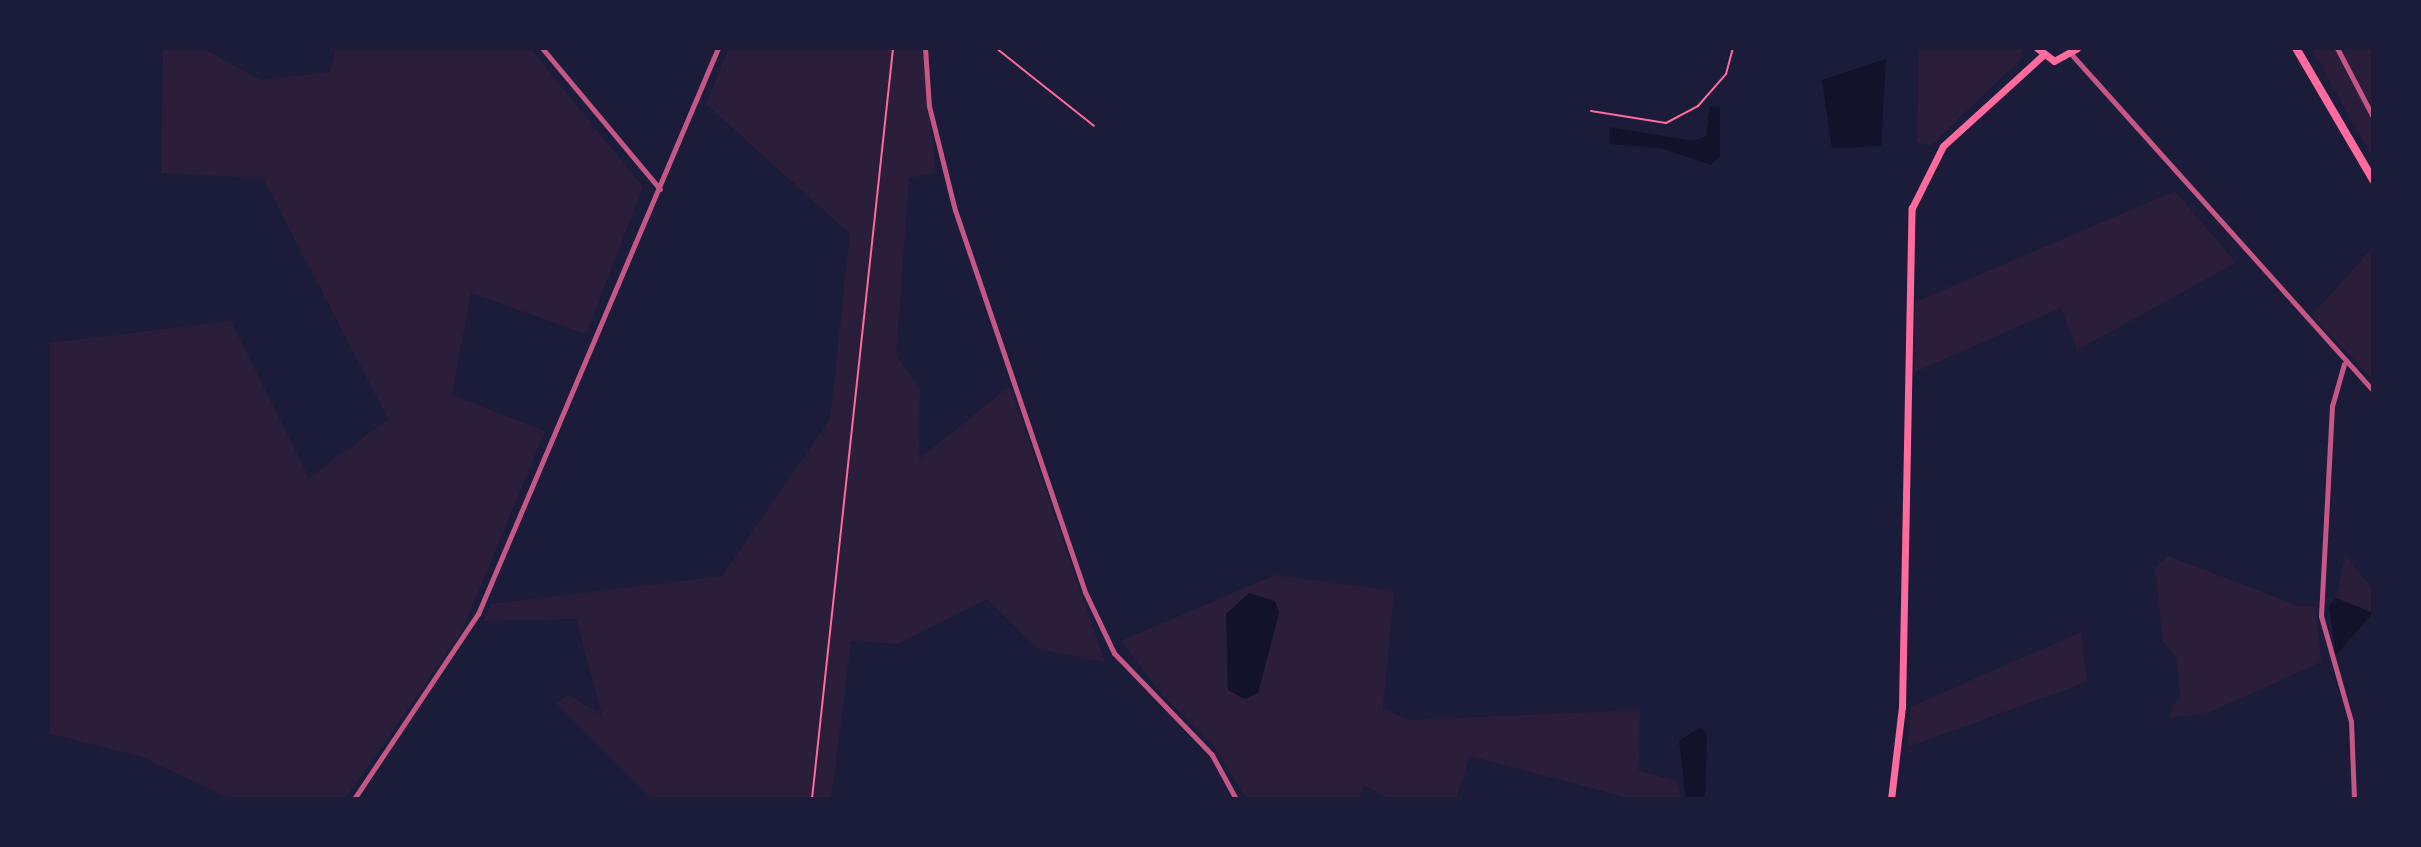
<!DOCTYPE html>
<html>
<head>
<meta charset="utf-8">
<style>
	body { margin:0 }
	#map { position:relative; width:2421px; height:847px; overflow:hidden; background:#1b1b3a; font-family:Arial,sans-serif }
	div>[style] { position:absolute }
	.green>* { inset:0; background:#2a1e3b }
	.water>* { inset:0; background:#12122b }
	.path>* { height:2px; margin:-1px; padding:0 1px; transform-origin:1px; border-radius:1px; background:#ff6b9d }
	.minor>* { height:5px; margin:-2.5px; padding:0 2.5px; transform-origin:2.5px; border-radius:2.5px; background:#c65784 }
	.secondary>* { height:7px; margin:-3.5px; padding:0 3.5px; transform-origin:3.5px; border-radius:3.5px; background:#ff6b9d }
	.primary>* { height:8px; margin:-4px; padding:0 4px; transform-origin:4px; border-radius:4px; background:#ff6b9d }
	span { translate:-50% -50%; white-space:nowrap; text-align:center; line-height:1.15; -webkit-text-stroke:6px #1b1b3a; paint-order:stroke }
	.frame { position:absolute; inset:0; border:50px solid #1b1b3a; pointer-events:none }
</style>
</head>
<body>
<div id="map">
	<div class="green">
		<div style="clip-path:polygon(163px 48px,202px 48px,261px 80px,330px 72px,336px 48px,530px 48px,643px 187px,586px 334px,471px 293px,452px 395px,545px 431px,462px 631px,345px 799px,231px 799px,142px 757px,48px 733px,48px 343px,231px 321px,309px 478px,388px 419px,263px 178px,161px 173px)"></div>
		<div style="clip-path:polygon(729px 48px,922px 48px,936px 172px,909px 178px,896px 355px,920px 389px,919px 459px,1010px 386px,1105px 662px,1038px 649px,987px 599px,897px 644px,851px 641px,831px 799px,652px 799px,556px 703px,569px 695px,602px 715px,576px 619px,483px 621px,491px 604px,722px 576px,830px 419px,850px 234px,706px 104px)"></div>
		<div style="clip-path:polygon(1919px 48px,2022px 48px,2020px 60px,1930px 146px,1917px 142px)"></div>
		<div style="clip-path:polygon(2311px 48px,2373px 48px,2373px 158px,2312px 50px)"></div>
		<div style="clip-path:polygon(2175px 191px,2236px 263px,2077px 350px,2061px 308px,1915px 372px,1915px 302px)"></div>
		<div style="clip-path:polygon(2373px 247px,2373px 380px,2312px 315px)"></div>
		<div style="clip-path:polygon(2345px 555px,2373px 589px,2373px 613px,2336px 598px)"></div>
		<div style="clip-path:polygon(2168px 556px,2299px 606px,2316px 606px,2321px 662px,2208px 713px,2169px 718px,2180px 694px,2176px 657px,2163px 642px,2155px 568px)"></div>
		<div style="clip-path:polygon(1275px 575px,1394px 591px,1383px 708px,1408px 720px,1640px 710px,1639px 771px,1677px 781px,1681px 799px,1632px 799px,1470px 756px,1456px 799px,1390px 799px,1364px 785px,1359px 799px,1247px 799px,1211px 742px,1164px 697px,1121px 641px)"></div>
		<div style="clip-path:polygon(2081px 632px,2087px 682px,1908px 747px,1910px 707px)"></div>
	</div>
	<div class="water">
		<div style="clip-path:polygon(1886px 59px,1881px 146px,1832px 148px,1822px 80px)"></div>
		<div style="clip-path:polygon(1710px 106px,1720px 107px,1720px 156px,1711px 165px,1660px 148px,1610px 144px,1609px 127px,1694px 141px,1706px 136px)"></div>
		<div style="clip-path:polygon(1249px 593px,1275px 601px,1279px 613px,1258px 693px,1245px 699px,1228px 690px,1226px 614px)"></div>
		<div style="clip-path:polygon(2336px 598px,2373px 613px,2336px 655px,2329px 606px)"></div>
		<div style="clip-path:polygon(1701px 727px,1707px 735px,1705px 796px,1686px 799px,1679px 741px)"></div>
	</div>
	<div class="path">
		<div style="left:996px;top:48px;width:125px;rotate:38.5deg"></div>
		<div style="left:1591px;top:111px;width:76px;rotate:9.1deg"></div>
		<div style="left:1666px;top:123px;width:36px;rotate:-28deg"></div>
		<div style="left:1698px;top:106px;width:43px;rotate:-48.8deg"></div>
		<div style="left:1726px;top:74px;width:27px;rotate:-75deg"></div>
		<div style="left:812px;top:799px;width:755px;rotate:-83.84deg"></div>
	</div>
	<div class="minor">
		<div style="left:542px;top:48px;width:184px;rotate:50.1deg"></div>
		<div style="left:925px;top:48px;width:58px;rotate:86.1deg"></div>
		<div style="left:929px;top:106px;width:107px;rotate:76deg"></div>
		<div style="left:955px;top:210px;width:404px;rotate:71.2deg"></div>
		<div style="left:1085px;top:592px;width:68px;rotate:64.6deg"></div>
		<div style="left:1114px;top:653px;width:141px;rotate:46.1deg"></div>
		<div style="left:1212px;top:755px;width:50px;rotate:61.4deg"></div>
		<div style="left:2337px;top:48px;width:78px;rotate:62.4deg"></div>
		<div style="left:2072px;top:55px;width:451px;rotate:48.1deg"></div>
		<div style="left:2344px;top:364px;width:44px;rotate:105.9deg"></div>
		<div style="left:2332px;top:406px;width:210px;rotate:93deg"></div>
		<div style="left:2321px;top:616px;width:109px;rotate:74.1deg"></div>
		<div style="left:2351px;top:721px;width:78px;rotate:87.8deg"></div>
		<div style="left:354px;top:799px;width:223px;rotate:-56.2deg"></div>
		<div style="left:478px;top:614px;width:615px;rotate:-67.02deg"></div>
	</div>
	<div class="secondary">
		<div style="left:2037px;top:48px;width:21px;rotate:37deg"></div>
		<div style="left:2054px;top:61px;width:26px;rotate:-29deg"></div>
		<div style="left:1891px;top:799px;width:93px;rotate:-83.2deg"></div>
		<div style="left:1902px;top:707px;width:499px;rotate:-88.9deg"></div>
		<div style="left:1912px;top:208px;width:69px;rotate:-63.4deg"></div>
		<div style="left:1943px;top:146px;width:134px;rotate:-42.3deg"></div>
	</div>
	<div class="primary">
		<div style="left:2296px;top:48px;width:153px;rotate:59.7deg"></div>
	</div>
	<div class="frame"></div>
</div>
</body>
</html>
